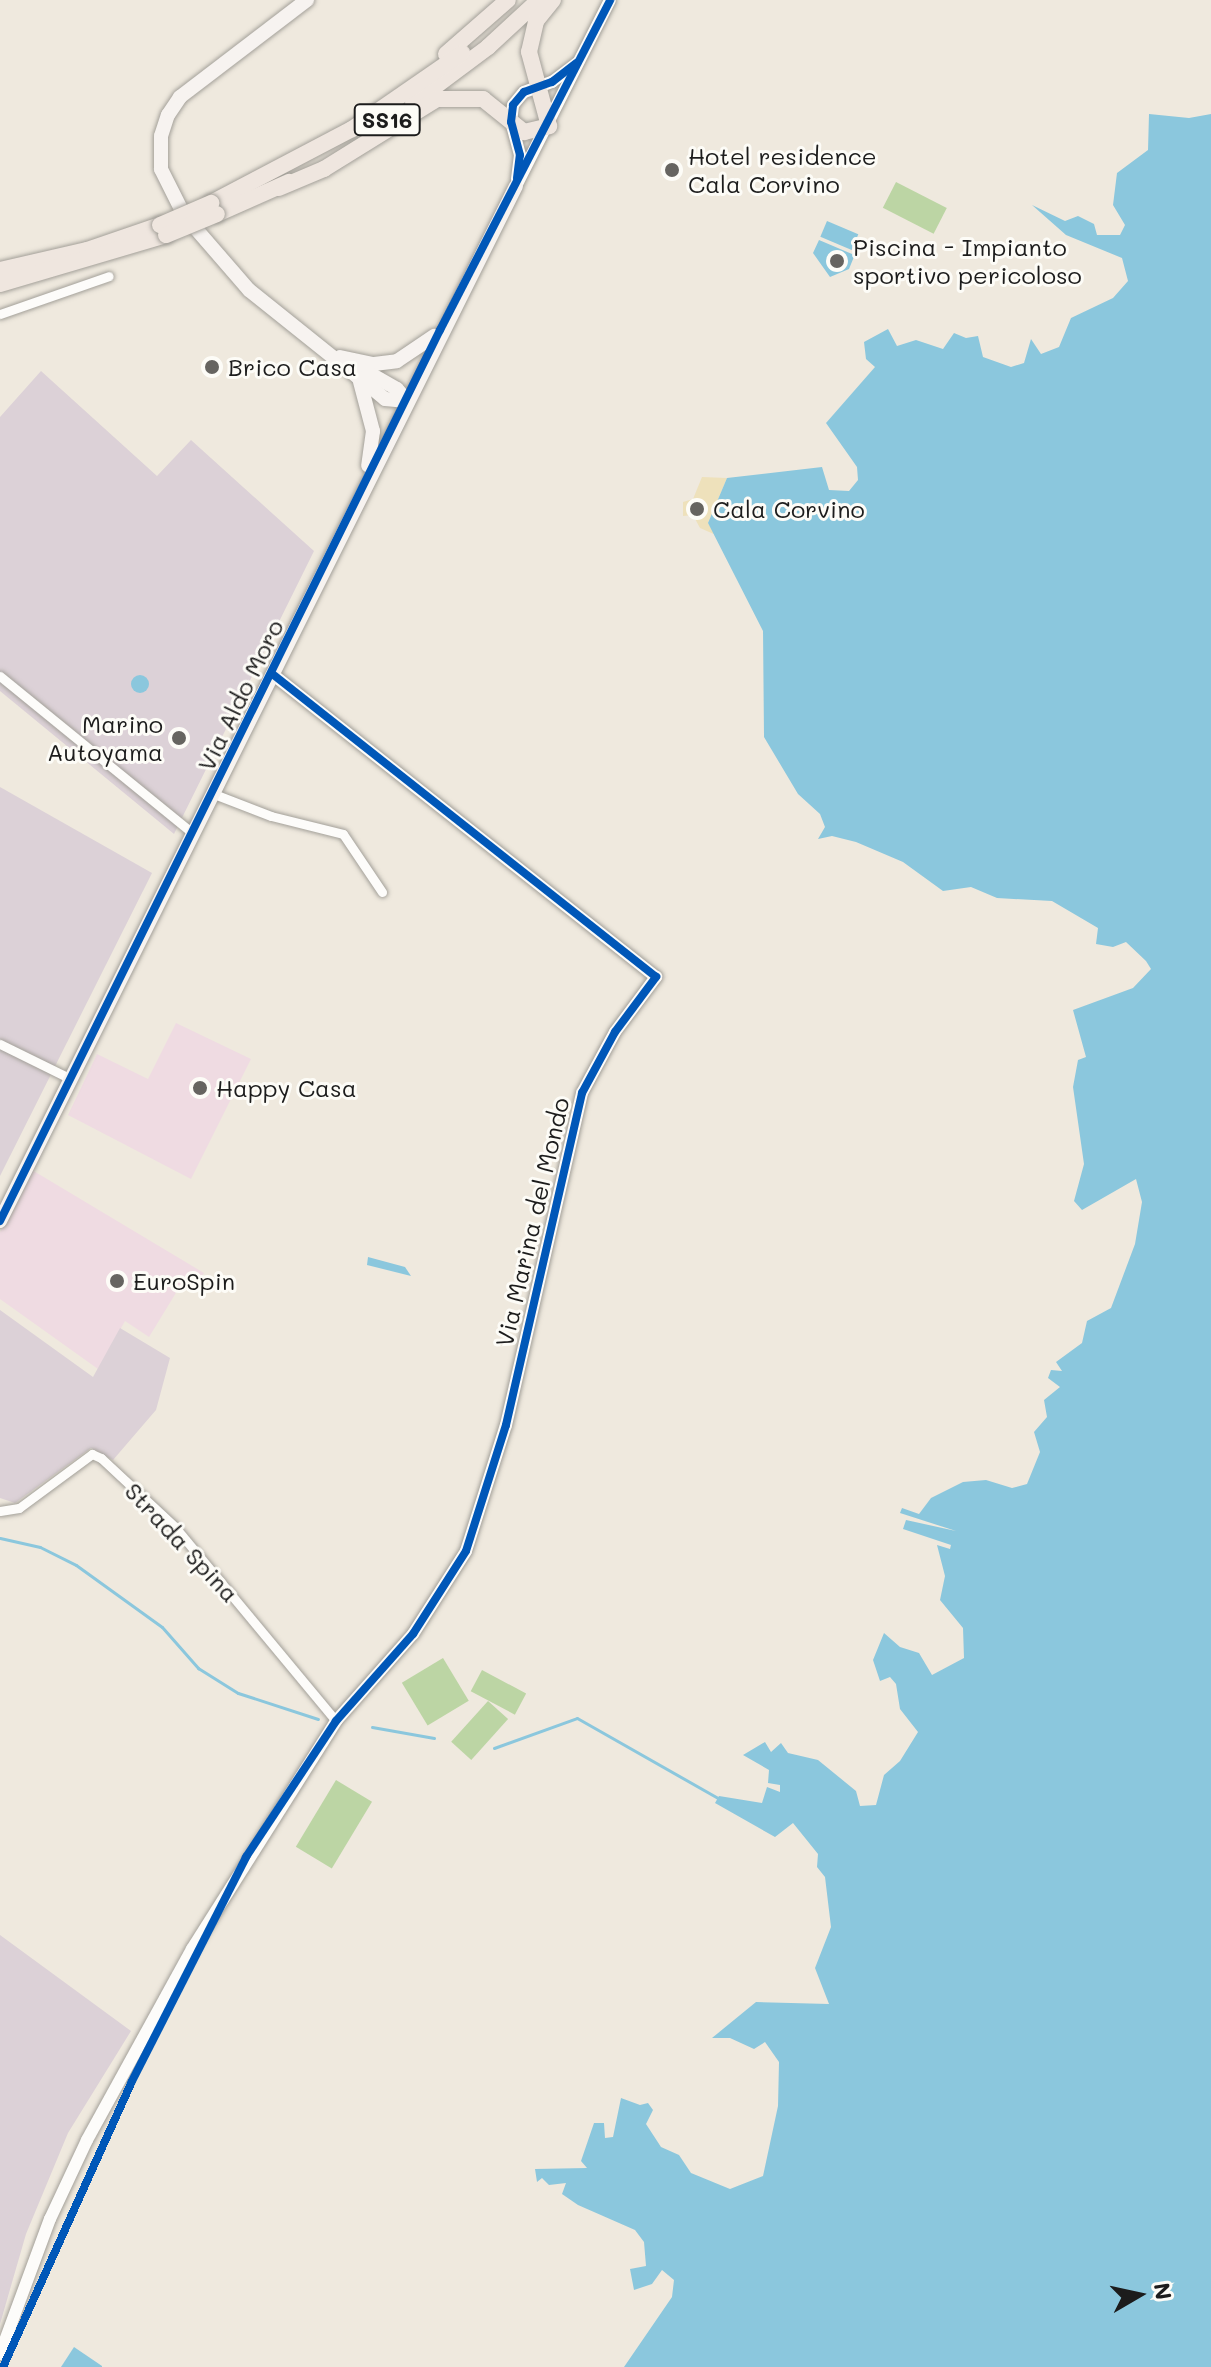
<!DOCTYPE html>
<html>
<head>
<meta charset="utf-8">
<style>
	body { margin:0 }
	#map { position:relative; width:1211px; height:2367px; overflow:hidden; background:#efe9de; font-family:Mali,sans-serif }
	div>[style] { position:absolute }
	.built>* { inset:0; background:#efdbe2 }
	.industrial>* { inset:0; background:#dcd1d7 }
	.green>* { inset:0; background:#bcd5a4; transform-origin:0 0 }
	.sand>* { inset:0; background:#eee1bb }
	.water>* { inset:0; background:#8bc7dd; transform-origin:0 0 }
	.round { border-radius:50% }
	.stream>* { height:3px; margin:-1.5px; padding:0 1.5px; transform-origin:1.5px; border-radius:1.5px; background:#8bc7dd }
	.roads { filter:drop-shadow(0 0 2px #a3a099) drop-shadow(0 0 2px #a3a099) }
	.minor>* { height:9px; margin:-4.5px; padding:0 4.5px; transform-origin:4.5px; border-radius:4.5px; background:#fdfcfa }
	.tertiary>* { height:12px; margin:-6px; padding:0 6px; transform-origin:6px; border-radius:6px; background:#fdfcfa }
	.secondary>* { height:14px; margin:-7px; padding:0 7px; transform-origin:7px; border-radius:7px; background:#f7f3f0 }
	.trunk>* { height:16px; margin:-8px; padding:0 8px; transform-origin:8px; border-radius:8px; background:#efe6df }
	.bridges { filter:drop-shadow(0 0 2px #a3a099) drop-shadow(0 0 2px #a3a099) }
	.trunk-bridge>* { height:16px; margin:-8px; padding:0 8px; transform-origin:8px; border-radius:8px; background:#efe6df }
	.cycleway>* { height:8px; margin:-4px; padding:0 4px; transform-origin:4px; border-radius:4px; background:#0057b8 }
	.dots>* { width:22px; height:22px; translate:-50% -50%; box-sizing:border-box; border:4px solid #fdfcf7; border-radius:50% }
	span { translate:-50% -50%; white-space:nowrap; text-align:center; line-height:1.15; -webkit-text-stroke:6px #fdfcf7; paint-order:stroke }
	.shield-label span { padding:2px 6px; background:#fdfcf7; border:2px solid; border-radius:6px; -webkit-text-stroke-width:0 }
	.shield-label { font-size:22px; color:#1c1c1c; font-weight:700 }
	.poi-label { font-size:24px; color:#1c1c1c }
	.left { translate:0 -50%; text-align:left }
	.right { translate:-100% -50%; text-align:right }
	.street-label { font-size:24px; color:#1c1c1c }
	.north { position:absolute; left:1099px; top:2255px; width:80px; height:80px; -webkit-text-stroke:6px #fdfcf7; paint-order:stroke; rotate:81deg; font-size:22px; font-weight:700; line-height:32px; text-align:center; color:#1c1c1c }
	.north::after { content:''; display:block; margin:auto; width:28px; height:36px; background:#1c1c1c; clip-path:polygon(50% 0,100% 100%,50% 72%,0 100%) }
</style>
</head>
<body>
<div id="map">
	<div class="built">
		<div style="clip-path:polygon(176px 1023px,251px 1059px,191px 1179px,68px 1115px,97px 1054px,148px 1079px)"></div>
		<div style="clip-path:polygon(32px 1170px,204px 1273px,193px 1290px,182px 1283px,149px 1337px,125px 1321px,98px 1369px,0 1299px,0 1232px)"></div>
	</div>
	<div class="industrial">
		<div style="clip-path:polygon(41px 371px,157px 476px,191px 440px,314px 551px,174px 834px,0 691px,0 417px)"></div>
		<div style="clip-path:polygon(0 787px,152px 873px,0 1176px)"></div>
		<div style="clip-path:polygon(0 1310px,93px 1377px,120px 1328px,170px 1358px,156px 1410px,113px 1460px,91px 1448px,15px 1503px,0 1498px)"></div>
		<div style="clip-path:polygon(0 1935px,131px 2031px,68px 2133px,26px 2234px,0 2324px)"></div>
	</div>
	<div class="green">
		<div style="left:896px;top:182px;width:57px;height:29px;rotate:27deg"></div>
		<div style="left:443px;top:1658px;width:50px;height:48px;rotate:59deg"></div>
		<div style="left:482px;top:1670px;width:50px;height:24px;rotate:28deg"></div>
		<div style="left:488px;top:1701px;width:27px;height:55px;rotate:42deg"></div>
		<div style="left:336px;top:1780px;width:42px;height:78px;rotate:31deg"></div>
	</div>
	<div class="sand">
		<div style="clip-path:polygon(702px 477px,727px 478px,708px 523px,716px 535px,700px 528px,693px 515px,683px 516px,683px 502px,693px 499px)"></div>
	</div>
	<div class="water">
		<div style="clip-path:polygon(1149px 114px,1189px 118px,1211px 114px,1211px 2367px,624px 2367px,672px 2297px,674px 2280px,662px 2270px,652px 2284px,634px 2290px,630px 2269px,646px 2266px,644px 2242px,635px 2230px,578px 2205px,562px 2194px,566px 2183px,549px 2185px,542px 2178px,537px 2182px,535px 2169px,587px 2168px,581px 2161px,594px 2123px,604px 2123px,605px 2138px,613px 2137px,621px 2098px,640px 2105px,648px 2103px,653px 2110px,646px 2124px,661px 2147px,679px 2155px,691px 2173px,730px 2189px,763px 2176px,778px 2106px,779px 2062px,765px 2042px,754px 2049px,730px 2038px,712px 2038px,756px 2002px,829px 2004px,815px 1968px,831px 1927px,825px 1877px,817px 1867px,818px 1854px,793px 1823px,775px 1837px,715px 1803px,719px 1796px,762px 1803px,767px 1787px,780px 1792px,780px 1785px,768px 1783px,769px 1770px,743px 1755px,765px 1742px,771px 1752px,781px 1743px,788px 1753px,818px 1760px,856px 1791px,860px 1806px,876px 1805px,884px 1775px,900px 1761px,918px 1732px,900px 1709px,896px 1684px,890px 1677px,880px 1681px,873px 1660px,884px 1633px,900px 1647px,919px 1653px,932px 1675px,964px 1658px,963px 1628px,940px 1600px,945px 1576px,937px 1545px,950px 1549px,951px 1545px,903px 1529px,906px 1520px,956px 1531px,900px 1513px,902px 1508px,919px 1514px,931px 1498px,963px 1482px,986px 1480px,1012px 1488px,1027px 1484px,1040px 1452px,1034px 1432px,1047px 1417px,1044px 1400px,1060px 1387px,1048px 1378px,1051px 1370px,1062px 1371px,1056px 1362px,1082px 1343px,1087px 1321px,1111px 1308px,1135px 1244px,1142px 1202px,1136px 1179px,1082px 1210px,1074px 1201px,1084px 1164px,1073px 1087px,1078px 1060px,1086px 1057px,1073px 1010px,1133px 988px,1151px 969px,1146px 961px,1126px 942px,1113px 947px,1096px 944px,1098px 928px,1052px 901px,997px 898px,971px 887px,943px 891px,903px 862px,856px 842px,832px 836px,818px 839px,825px 827px,820px 814px,798px 794px,764px 737px,763px 631px,708px 523px,727px 478px,822px 467px,829px 490px,849px 491px,858px 480px,857px 467px,826px 423px,875px 367px,866px 359px,864px 342px,888px 329px,897px 346px,916px 340px,943px 349px,954px 333px,966px 338px,978px 336px,983px 357px,1011px 367px,1024px 363px,1031px 339px,1041px 354px,1059px 347px,1071px 318px,1113px 298px,1128px 281px,1122px 258px,1066px 235px,1032px 205px,1065px 221px,1078px 216px,1094px 224px,1097px 235px,1120px 235px,1125px 225px,1113px 205px,1117px 173px,1148px 150px)"></div>
		<div style="left:827px;top:221px;width:34px;height:17px;rotate:23deg"></div>
		<div style="clip-path:polygon(819px 240px,852px 254px,858px 247px,849px 269px,830px 277px,813px 253px)"></div>
		<div class="round" style="left:131px;top:675px;width:18px;height:18px"></div>
		<div style="clip-path:polygon(368px 1257px,405px 1267px,411px 1276px,367px 1265px)"></div>
		<div style="clip-path:polygon(74px 2347px,102px 2366px,102px 2367px,61px 2367px)"></div>
	</div>
	<div class="stream">
		<div style="left:0;top:1538px;width:41px;rotate:12.7deg"></div>
		<div style="left:40px;top:1547px;width:40px;rotate:26.6deg"></div>
		<div style="left:76px;top:1565px;width:106px;rotate:35.8deg"></div>
		<div style="left:162px;top:1627px;width:55px;rotate:48.7deg"></div>
		<div style="left:198px;top:1668px;width:47px;rotate:32deg"></div>
		<div style="left:238px;top:1693px;width:84px;rotate:18deg"></div>
		<div style="left:372px;top:1727px;width:63px;rotate:10.1deg"></div>
		<div style="left:494px;top:1748px;width:88px;rotate:-19.9deg"></div>
		<div style="left:577px;top:1718px;width:162px;rotate:29.6deg"></div>
	</div>
	<div class="roads">
		<div class="minor">
			<div style="left:0;top:314px;width:115px;rotate:-19.2deg"></div>
			<div style="left:0;top:676px;width:247px;rotate:39.2deg"></div>
			<div style="left:214px;top:794px;width:61px;rotate:21.1deg"></div>
			<div style="left:271px;top:816px;width:74px;rotate:14deg"></div>
			<div style="left:343px;top:834px;width:70px;rotate:56.1deg"></div>
			<div style="left:0;top:1044px;width:79px;rotate:26.2deg"></div>
			<div style="left:0;top:1511px;width:19px;rotate:-9deg"></div>
			<div style="left:19px;top:1508px;width:91px;rotate:-36.5deg"></div>
			<div style="left:92px;top:1454px;width:10px;rotate:24deg"></div>
			<div style="left:101px;top:1458px;width:101px;rotate:43deg"></div>
			<div style="left:175px;top:1527px;width:252px;rotate:50.3deg"></div>
		</div>
		<div class="tertiary">
			<div style="left:517px;top:179px;width:24px;rotate:-83deg"></div>
			<div style="left:520px;top:155px;width:34px;rotate:-105deg"></div>
			<div style="left:511px;top:122px;width:17px;rotate:-83deg"></div>
			<div style="left:513px;top:105px;width:17px;rotate:-50deg"></div>
			<div style="left:524px;top:92px;width:30px;rotate:-20deg"></div>
			<div style="left:552px;top:82px;width:31px;rotate:-37deg"></div>
			<div style="left:516px;top:186px;width:208px;rotate:-63.2deg"></div>
			<div style="left:0;top:2354px;width:144px;rotate:-69.7deg"></div>
			<div style="left:50px;top:2219px;width:87px;rotate:-64.9deg"></div>
			<div style="left:87px;top:2140px;width:218px;rotate:-61.2deg"></div>
			<div style="left:192px;top:1949px;width:270px;rotate:-57.7deg"></div>
			<div style="left:336px;top:1721px;width:116px;rotate:-48.5deg"></div>
			<div style="left:413px;top:1634px;width:98px;rotate:-57.4deg"></div>
			<div style="left:466px;top:1551px;width:132px;rotate:-72.4deg"></div>
			<div style="left:506px;top:1425px;width:341px;rotate:-77.1deg"></div>
			<div style="left:582px;top:1093px;width:69px;rotate:-61.6deg"></div>
			<div style="left:615px;top:1032px;width:69px;rotate:-53.3deg"></div>
			<div style="left:656px;top:977px;width:489px;rotate:-141.7deg"></div>
		</div>
		<div class="secondary">
			<div style="left:181px;top:209px;width:45px;rotate:-116.6deg"></div>
			<div style="left:161px;top:169px;width:33px;rotate:-90deg"></div>
			<div style="left:161px;top:136px;width:22px;rotate:-72deg"></div>
			<div style="left:168px;top:115px;width:22px;rotate:-56deg"></div>
			<div style="left:180px;top:97px;width:160px;rotate:-37.4deg"></div>
			<div style="left:197px;top:230px;width:79px;rotate:49.1deg"></div>
			<div style="left:249px;top:290px;width:141px;rotate:38.7deg"></div>
			<div style="left:359px;top:378px;width:55px;rotate:75.2deg"></div>
			<div style="left:373px;top:431px;width:35px;rotate:98deg"></div>
			<div style="left:340px;top:357px;width:35px;rotate:12deg"></div>
			<div style="left:374px;top:364px;width:23px;rotate:-7deg"></div>
			<div style="left:397px;top:361px;width:45px;rotate:-34deg"></div>
			<div style="left:355px;top:365px;width:48px;rotate:29.7deg"></div>
			<div style="left:397px;top:389px;width:16px;rotate:50deg"></div>
			<div style="left:407px;top:401px;width:22px;rotate:-175deg"></div>
			<div style="left:385px;top:399px;width:33px;rotate:-140deg"></div>
			<div style="left:0;top:1221px;width:1156px;rotate:-63.5deg"></div>
		</div>
		<div class="trunk">
			<div style="left:446px;top:54px;width:82px;rotate:-41.1deg"></div>
			<div style="left:413px;top:103px;width:94px;rotate:-36.7deg"></div>
			<div style="left:488px;top:47px;width:69px;rotate:-42.7deg"></div>
			<div style="left:279px;top:188px;width:49px;rotate:-22.9deg"></div>
			<div style="left:324px;top:169px;width:133px;rotate:-31.8deg"></div>
			<div style="left:437px;top:99px;width:46px"></div>
			<div style="left:483px;top:99px;width:53px;rotate:38.8deg"></div>
			<div style="left:524px;top:132px;width:26px;rotate:-13deg"></div>
			<div style="left:549px;top:126px;width:77px;rotate:-105.1deg"></div>
			<div style="left:529px;top:52px;width:32px;rotate:-77deg"></div>
			<div style="left:536px;top:21px;width:27px;rotate:-51deg"></div>
			<div style="left:211px;top:203px;width:159px;rotate:-27.7deg"></div>
			<div style="left:352px;top:129px;width:134px;rotate:-34.6deg"></div>
			<div style="left:217px;top:214px;width:79px;rotate:-24deg"></div>
			<div style="left:0;top:270px;width:89px;rotate:-12.9deg"></div>
			<div style="left:87px;top:250px;width:77px;rotate:-18.9deg"></div>
			<div style="left:0;top:284px;width:173px;rotate:-16.4deg"></div>
		</div>
	</div>
	<div class="bridges">
		<div class="trunk-bridge">
			<div style="left:160px;top:225px;width:56px;rotate:-23.3deg"></div>
			<div style="left:166px;top:235px;width:55px;rotate:-22.4deg"></div>
		</div>
	</div>
	<div class="cycleway">
		<div style="left:517px;top:178px;width:23px;rotate:-83deg"></div>
		<div style="left:520px;top:155px;width:34px;rotate:-105deg"></div>
		<div style="left:511px;top:122px;width:17px;rotate:-83deg"></div>
		<div style="left:513px;top:105px;width:17px;rotate:-50deg"></div>
		<div style="left:524px;top:92px;width:30px;rotate:-20deg"></div>
		<div style="left:552px;top:82px;width:31px;rotate:-38deg"></div>
		<div style="left:0;top:1221px;width:994px;rotate:-63.72deg"></div>
		<div style="left:440px;top:330px;width:371px;rotate:-62.7deg"></div>
		<div style="left:3px;top:2367px;width:312px;rotate:-65.7deg"></div>
		<div style="left:131px;top:2083px;width:254px;rotate:-63deg"></div>
		<div style="left:246px;top:1857px;width:163px;rotate:-56.5deg"></div>
		<div style="left:336px;top:1721px;width:116px;rotate:-48.5deg"></div>
		<div style="left:413px;top:1634px;width:98px;rotate:-57.4deg"></div>
		<div style="left:466px;top:1551px;width:132px;rotate:-72.4deg"></div>
		<div style="left:506px;top:1425px;width:341px;rotate:-77.1deg"></div>
		<div style="left:582px;top:1093px;width:69px;rotate:-61.6deg"></div>
		<div style="left:615px;top:1032px;width:69px;rotate:-53.3deg"></div>
		<div style="left:656px;top:977px;width:489px;rotate:-141.7deg"></div>
	</div>
	<div class="dots">
		<div style="left:672px;top:170px;background:#666460"></div>
		<div style="left:837px;top:261px;background:#666460"></div>
		<div style="left:212px;top:367px;background:#666460"></div>
		<div style="left:697px;top:509px;background:#666460"></div>
		<div style="left:179px;top:738px;background:#666460"></div>
		<div style="left:200px;top:1088px;background:#666460"></div>
		<div style="left:117px;top:1281px;background:#666460"></div>
	</div>
	<div class="shield-label">
		<span style="left:387px;top:120px">SS16</span>
	</div>
	<div class="poi-label">
		<span class="left" style="left:688px;top:170px">Hotel residence<br>Cala Corvino</span>
		<span class="left" style="left:853px;top:261px">Piscina - Impianto<br>sportivo pericoloso</span>
		<span class="left" style="left:228px;top:367px">Brico Casa</span>
		<span class="left" style="left:713px;top:509px">Cala Corvino</span>
		<span class="right" style="left:163px;top:738px">Marino<br>Autoyama</span>
		<span class="left" style="left:216px;top:1088px">Happy Casa</span>
		<span class="left" style="left:133px;top:1281px">EuroSpin</span>
	</div>
	<div class="street-label">
		<span style="left:240px;top:695px;rotate:-64deg">Via Aldo Moro</span>
		<span style="left:532px;top:1222px;rotate:-77deg">Via Marina del Mondo</span>
		<span style="left:182px;top:1542px;rotate:47deg">Strada Spina</span>
	</div>
	<div class="north">N</div>
</div>
</body>
</html>
